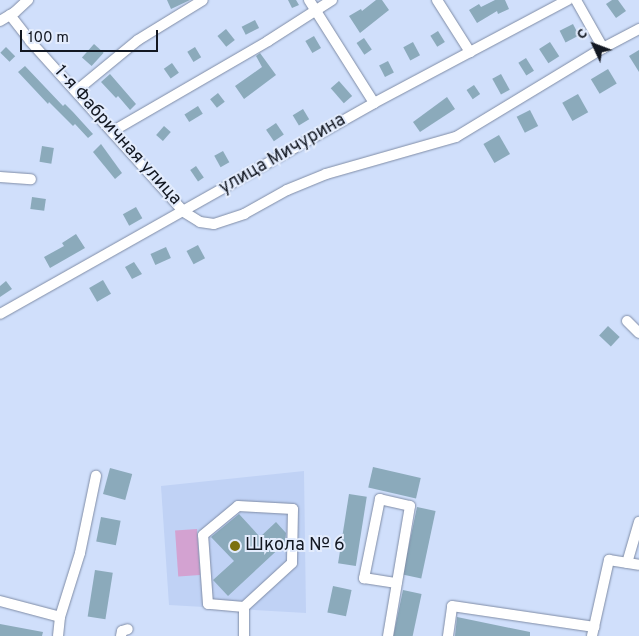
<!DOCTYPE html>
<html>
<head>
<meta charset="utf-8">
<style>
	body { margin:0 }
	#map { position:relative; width:639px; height:636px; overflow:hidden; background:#d0dffb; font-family:Overpass,sans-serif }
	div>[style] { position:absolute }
	.built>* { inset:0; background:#c0d2f5 }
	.green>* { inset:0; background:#d3a2d1; transform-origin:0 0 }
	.building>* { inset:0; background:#8baabb; transform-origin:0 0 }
	.roads { filter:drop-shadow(0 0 1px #7f8ca6) drop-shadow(0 0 1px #7f8ca6) }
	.minor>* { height:10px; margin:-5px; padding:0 5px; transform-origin:5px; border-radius:5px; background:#fff }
	.dots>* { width:14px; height:14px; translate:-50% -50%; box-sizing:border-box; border:2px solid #e3ecfd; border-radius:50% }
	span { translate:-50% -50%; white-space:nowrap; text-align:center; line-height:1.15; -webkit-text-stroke:4px #e3ecfd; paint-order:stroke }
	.street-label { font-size:18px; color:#131822 }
	.poi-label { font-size:18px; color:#131822 }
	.left { translate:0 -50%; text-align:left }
	.north { position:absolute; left:569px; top:20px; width:50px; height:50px; -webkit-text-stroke:4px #e3ecfd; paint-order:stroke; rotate:313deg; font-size:14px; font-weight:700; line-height:20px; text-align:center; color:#131822 }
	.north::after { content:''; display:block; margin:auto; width:18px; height:22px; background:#131822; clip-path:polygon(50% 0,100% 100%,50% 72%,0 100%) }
	.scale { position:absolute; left:20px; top:30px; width:138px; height:22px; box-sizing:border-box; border:2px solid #131822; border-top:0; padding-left:6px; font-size:15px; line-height:18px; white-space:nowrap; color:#131822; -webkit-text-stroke:4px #e3ecfd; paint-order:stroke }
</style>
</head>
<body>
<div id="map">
	<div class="built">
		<div style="clip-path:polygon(304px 471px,306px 613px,169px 605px,161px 486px)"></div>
	</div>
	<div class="green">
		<div style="left:197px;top:529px;width:46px;height:22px;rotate:86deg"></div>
	</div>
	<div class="building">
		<div style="clip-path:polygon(167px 0,190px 0,171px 9px)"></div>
		<div style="clip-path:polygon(288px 0,296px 0,299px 5px,292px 8px)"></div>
		<div style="clip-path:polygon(376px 0,382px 0,389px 10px,360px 33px,349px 16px,361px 9px,362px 11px)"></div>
		<div style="clip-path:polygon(495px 0,505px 0,509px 9px,498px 14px,497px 11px,477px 23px,469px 10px,479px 4px,481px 7px)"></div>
		<div style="clip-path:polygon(612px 0,618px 0,626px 11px,616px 18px,606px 4px)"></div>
		<div style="left:255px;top:20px;width:9px;height:15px;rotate:63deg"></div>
		<div style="left:573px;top:24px;width:13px;height:15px;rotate:63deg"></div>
		<div style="left:226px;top:29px;width:14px;height:11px;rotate:51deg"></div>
		<div style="left:438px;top:31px;width:13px;height:9px;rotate:58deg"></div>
		<div style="left:314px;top:36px;width:14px;height:10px;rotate:60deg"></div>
		<div style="left:364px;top:38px;width:14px;height:9px;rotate:56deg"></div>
		<div style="left:413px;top:42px;width:15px;height:11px;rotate:62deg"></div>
		<div style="left:550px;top:42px;width:17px;height:13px;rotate:57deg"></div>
		<div style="left:94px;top:44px;width:13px;height:18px;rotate:42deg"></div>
		<div style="left:6px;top:47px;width:13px;height:8px;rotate:45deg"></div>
		<div style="left:195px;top:47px;width:12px;height:9px;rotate:59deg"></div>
		<div style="clip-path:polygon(639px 50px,639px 72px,629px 56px)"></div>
		<div style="clip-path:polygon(260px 53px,276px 75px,244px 99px,235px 86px,262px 67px,256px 56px)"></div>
		<div style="left:526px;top:58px;width:15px;height:9px;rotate:58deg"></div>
		<div style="left:388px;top:61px;width:13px;height:10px;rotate:63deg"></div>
		<div style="left:172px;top:63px;width:12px;height:10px;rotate:55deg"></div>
		<div style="clip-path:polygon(25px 66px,63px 106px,65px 104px,73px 112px,93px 134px,88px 138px,75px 124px,73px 126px,49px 102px,48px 104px,18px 72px)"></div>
		<div style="left:608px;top:69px;width:17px;height:20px;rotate:59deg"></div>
		<div style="clip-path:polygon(110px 74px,136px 104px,130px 110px,118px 96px,116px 98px,101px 82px)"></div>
		<div style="left:501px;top:74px;width:18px;height:10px;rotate:61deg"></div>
		<div style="left:339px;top:81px;width:20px;height:11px;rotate:49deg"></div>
		<div style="left:474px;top:85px;width:11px;height:9px;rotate:56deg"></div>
		<div style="left:218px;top:93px;width:11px;height:10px;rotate:52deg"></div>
		<div style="left:578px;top:94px;width:21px;height:18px;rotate:61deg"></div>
		<div style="clip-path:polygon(447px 97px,455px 109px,420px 132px,413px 122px)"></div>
		<div style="left:198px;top:106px;width:9px;height:16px;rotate:58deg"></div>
		<div style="left:303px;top:109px;width:12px;height:12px;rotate:59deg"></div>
		<div style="left:530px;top:110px;width:18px;height:15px;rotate:63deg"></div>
		<div style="left:276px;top:123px;width:14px;height:12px;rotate:56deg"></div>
		<div style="left:164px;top:126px;width:9px;height:12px;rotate:41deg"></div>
		<div style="left:499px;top:135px;width:22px;height:18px;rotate:60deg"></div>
		<div style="clip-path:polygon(101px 144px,122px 173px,115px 179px,93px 152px)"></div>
		<div style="left:42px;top:146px;width:12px;height:16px;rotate:9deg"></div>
		<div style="left:223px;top:151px;width:13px;height:10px;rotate:61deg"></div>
		<div style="left:196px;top:166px;width:14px;height:7px;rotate:56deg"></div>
		<div style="left:32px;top:197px;width:14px;height:12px;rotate:8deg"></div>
		<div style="left:136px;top:207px;width:13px;height:15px;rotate:61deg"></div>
		<div style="clip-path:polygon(76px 234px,85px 248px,50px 268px,44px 257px,64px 246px,62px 243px)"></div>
		<div style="left:198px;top:245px;width:15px;height:13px;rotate:62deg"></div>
		<div style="left:166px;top:247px;width:12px;height:17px;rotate:66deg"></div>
		<div style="clip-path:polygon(134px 262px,142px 274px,132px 279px,125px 267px)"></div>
		<div style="left:103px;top:280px;width:16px;height:16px;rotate:60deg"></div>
		<div style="clip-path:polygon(6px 281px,12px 289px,0 297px,0 286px)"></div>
		<div style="left:608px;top:326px;width:16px;height:13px;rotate:43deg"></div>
		<div style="left:373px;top:467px;width:49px;height:21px;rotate:13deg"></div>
		<div style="left:110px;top:468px;width:23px;height:27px;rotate:15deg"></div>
		<div style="left:349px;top:494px;width:18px;height:70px;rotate:9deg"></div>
		<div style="left:417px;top:507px;width:19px;height:69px;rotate:12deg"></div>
		<div style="clip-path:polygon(239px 514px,260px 537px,276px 522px,286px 533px,285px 543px,228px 596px,213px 580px,234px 561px,211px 537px)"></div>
		<div style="left:101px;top:517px;width:20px;height:25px;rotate:11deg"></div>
		<div style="left:95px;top:570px;width:18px;height:47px;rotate:9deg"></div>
		<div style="left:333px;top:586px;width:19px;height:27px;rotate:12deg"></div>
		<div style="left:403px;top:590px;width:19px;height:47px;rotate:12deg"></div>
		<div style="clip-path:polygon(457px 617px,530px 632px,530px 636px,455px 636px)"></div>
		<div style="clip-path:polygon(0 624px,43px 632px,42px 636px,0 636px)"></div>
	</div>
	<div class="roads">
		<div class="minor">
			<div style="left:309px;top:0;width:122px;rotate:57.7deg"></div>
			<div style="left:437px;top:0;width:62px;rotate:57.6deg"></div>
			<div style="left:10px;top:15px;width:33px;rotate:52deg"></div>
			<div style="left:30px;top:41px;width:230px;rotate:48deg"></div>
			<div style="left:184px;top:212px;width:19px;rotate:32deg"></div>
			<div style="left:200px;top:222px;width:14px;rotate:8deg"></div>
			<div style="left:214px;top:224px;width:32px;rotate:-18deg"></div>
			<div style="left:244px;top:214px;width:49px;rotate:-29.2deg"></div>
			<div style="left:287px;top:190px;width:42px;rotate:-22.3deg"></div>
			<div style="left:326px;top:174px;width:135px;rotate:-15.9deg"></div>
			<div style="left:456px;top:137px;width:172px;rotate:-31.2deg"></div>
			<div style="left:603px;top:48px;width:55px;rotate:-119.4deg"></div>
			<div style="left:0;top:21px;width:17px;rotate:-31deg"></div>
			<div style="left:15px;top:12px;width:18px;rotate:-43deg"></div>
			<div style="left:603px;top:48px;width:41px;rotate:-27.8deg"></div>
			<div style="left:76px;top:91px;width:80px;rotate:-39.4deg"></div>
			<div style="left:138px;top:40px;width:76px;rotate:-31.6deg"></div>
			<div style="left:113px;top:131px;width:179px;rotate:-30.1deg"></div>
			<div style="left:268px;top:41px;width:76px;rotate:-32.6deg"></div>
			<div style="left:0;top:177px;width:31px;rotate:4deg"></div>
			<div style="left:0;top:314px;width:429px;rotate:-29.4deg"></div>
			<div style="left:374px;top:103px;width:220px;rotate:-28deg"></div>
			<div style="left:627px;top:321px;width:17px;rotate:45deg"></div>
			<div style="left:627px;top:563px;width:43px;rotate:-73.7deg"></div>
			<div style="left:0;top:601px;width:62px;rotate:14.9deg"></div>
			<div style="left:60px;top:617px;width:19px;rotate:96deg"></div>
			<div style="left:244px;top:607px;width:36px;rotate:-175deg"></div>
			<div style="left:208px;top:604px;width:69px;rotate:-94.1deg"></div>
			<div style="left:203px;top:535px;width:45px;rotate:-39.6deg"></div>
			<div style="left:238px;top:506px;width:55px;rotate:3.1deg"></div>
			<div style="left:293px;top:509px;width:54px;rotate:91.1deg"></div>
			<div style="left:292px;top:563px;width:65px;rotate:137.5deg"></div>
			<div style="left:244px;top:607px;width:29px;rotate:90deg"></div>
			<div style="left:60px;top:617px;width:67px;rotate:-72.6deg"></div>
			<div style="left:80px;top:553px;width:79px;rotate:-78.3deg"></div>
			<div style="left:594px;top:627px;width:69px;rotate:-77.4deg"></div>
			<div style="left:609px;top:560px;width:30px;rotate:9deg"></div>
			<div style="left:121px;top:636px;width:5px;rotate:-79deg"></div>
			<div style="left:122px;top:631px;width:6px;rotate:-18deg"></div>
			<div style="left:388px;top:636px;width:132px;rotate:-80.4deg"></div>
			<div style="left:410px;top:506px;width:31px;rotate:-167deg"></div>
			<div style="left:380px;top:499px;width:81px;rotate:101.4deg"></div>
			<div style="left:364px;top:578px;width:33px;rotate:9deg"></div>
			<div style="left:448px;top:636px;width:30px;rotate:-82deg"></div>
			<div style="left:452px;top:606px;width:144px;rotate:8.4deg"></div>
			<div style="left:594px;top:627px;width:9px;rotate:103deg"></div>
		</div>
	</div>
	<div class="dots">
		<div style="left:235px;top:546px;background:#7c7110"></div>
	</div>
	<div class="street-label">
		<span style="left:117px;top:136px;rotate:48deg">1-я Фабричная улица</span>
		<span style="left:283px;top:155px;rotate:-30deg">улица Мичурина</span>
	</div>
	<div class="poi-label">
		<span class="left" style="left:245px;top:546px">Школа № 6</span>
	</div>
	<div class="north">С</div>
	<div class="scale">100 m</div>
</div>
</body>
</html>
